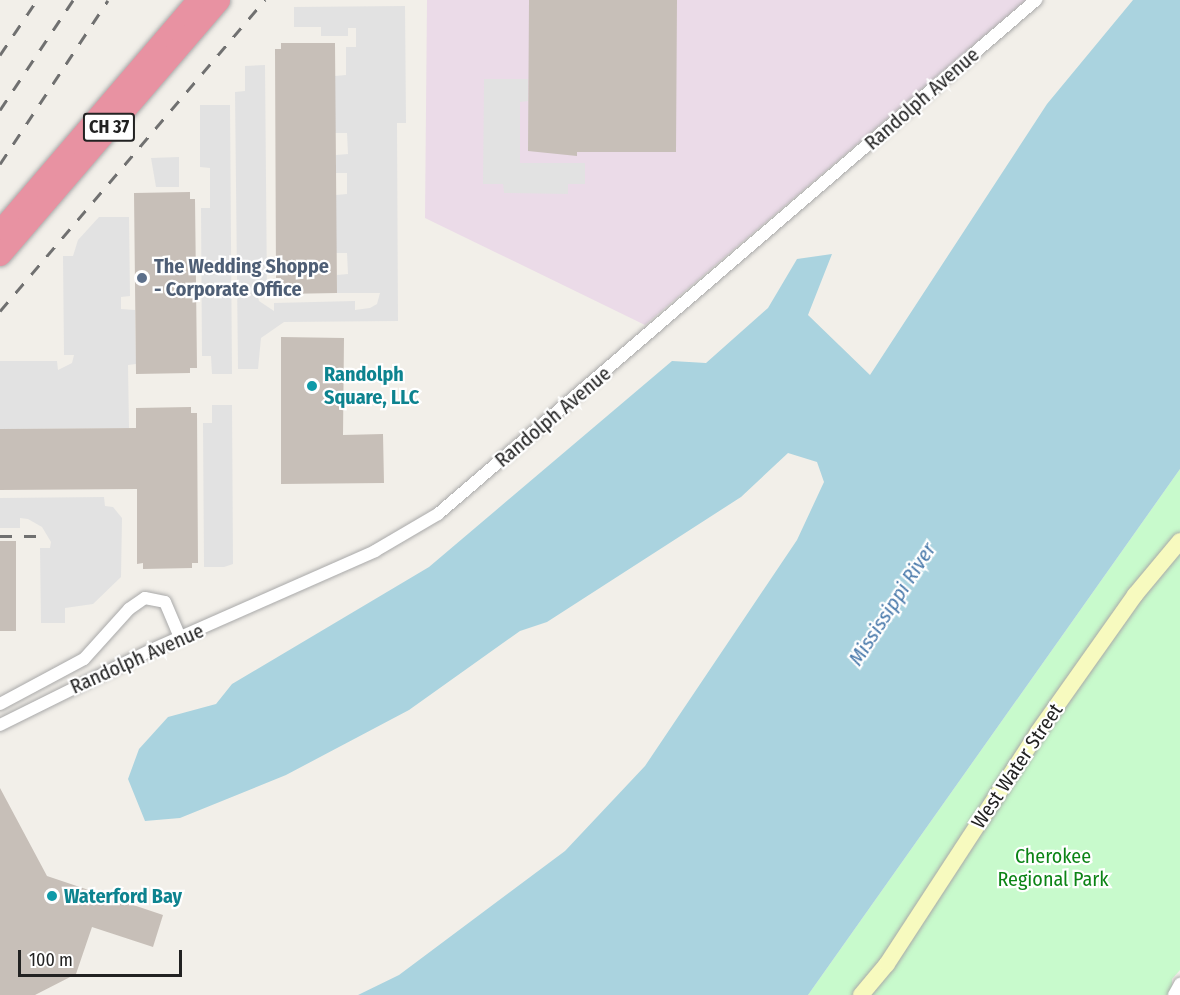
<!DOCTYPE html>
<html>
<head>
<meta charset="utf-8">
<style>
	body { margin:0 }
	#map { position:relative; width:1180px; height:995px; overflow:hidden; background:#f2efe9; font-family:"Fira Sans Condensed",sans-serif }
	div>[style] { position:absolute }
	.industrial>* { inset:0; background:#ebdbe8 }
	.park>* { inset:0; background:#c8facc }
	.parking>* { inset:0; background:#e2e2e2 }
	.water>* { inset:0; background:#aad3df }
	.building>* { inset:0; background:#c7bfb8; transform-origin:0 0 }
	.roads { filter:drop-shadow(0 0 2px #a9a9a9) drop-shadow(0 0 2px #a9a9a9) }
	.street>* { height:12px; margin:-6px; padding:0 6px; transform-origin:6px; border-radius:6px; background:#fff }
	.secondary>* { height:16px; margin:-8px; padding:0 8px; transform-origin:8px; border-radius:8px; background:#f7fabf }
	.highway>* { height:21px; margin:-10.5px; padding:0 10.5px; transform-origin:10.5px; border-radius:10.5px; background:#e892a2 }
	.rail>* { height:3px; margin-top:-1.5px; transform-origin:0; background:repeating-linear-gradient(90deg,#707070 0 12px,transparent 0 24px) }
	.dots>* { width:16px; height:16px; translate:-50% -50%; box-sizing:border-box; border:3px solid #fff; border-radius:50% }
	span { translate:-50% -50%; white-space:nowrap; text-align:center; line-height:1.15; -webkit-text-stroke:4.5px #fff; paint-order:stroke }
	.shield-label span { padding:2px 4px; background:#fff; border:2px solid; border-radius:4px; -webkit-text-stroke-width:0 }
	.shield-label { font-size:18px; color:#222; font-weight:700 }
	.street-label { font-size:20px; color:#222 }
	.service-label { font-size:20px; color:#4e5e75; font-weight:700 }
	.left { translate:0 -50%; text-align:left }
	.culture-label { font-size:20px; color:#0d838f; font-weight:700 }
	.park-label { font-size:20px; color:#0c8416 }
	.water-label { font-size:21px; color:#4a7aab; font-style:italic }
	.scale { position:absolute; left:18px; top:950px; width:164px; height:27px; box-sizing:border-box; border:3px solid #222; border-top:0; padding-left:8px; font-size:18px; line-height:21px; white-space:nowrap; color:#222; -webkit-text-stroke:4px #fff; paint-order:stroke }
</style>
</head>
<body>
<div id="map">
	<div class="industrial">
		<div style="clip-path:polygon(427px 0,1026px 0,645px 325px,425px 218px)"></div>
	</div>
	<div class="park">
		<div style="clip-path:polygon(1180px 469px,1180px 970px,1172px 979px,1172px 995px,808px 995px)"></div>
	</div>
	<div class="parking">
		<div style="clip-path:polygon(405px 6px,406px 123px,397px 123px,398px 321px,284px 322px,261px 338px,258px 369px,238px 369px,235px 92px,245px 91px,245px 66px,265px 65px,267px 295px,258px 296px,259px 301px,274px 311px,274px 303px,355px 301px,355px 310px,370px 308px,377px 304px,380px 293px,337px 293px,337px 275px,348px 274px,347px 253px,336px 253px,336px 195px,347px 194px,347px 173px,336px 173px,336px 155px,348px 154px,347px 133px,335px 133px,335px 76px,346px 75px,346px 47px,356px 47px,356px 28px,348px 28px,348px 36px,321px 36px,321px 27px,294px 27px,294px 7px)"></div>
		<div style="clip-path:polygon(484px 79px,528px 79px,528px 101px,520px 102px,520px 163px,585px 163px,585px 184px,568px 184px,568px 194px,504px 193px,503px 184px,483px 184px)"></div>
		<div style="clip-path:polygon(200px 105px,230px 105px,232px 374px,212px 374px,211px 356px,202px 356px,201px 208px,210px 208px,210px 168px,200px 167px)"></div>
		<div style="clip-path:polygon(179px 157px,179px 187px,156px 187px,151px 158px)"></div>
		<div style="clip-path:polygon(99px 217px,129px 217px,130px 296px,121px 297px,121px 309px,135px 310px,136px 364px,128px 365px,129px 428px,0 429px,0 361px,57px 361px,58px 370px,72px 363px,74px 355px,64px 355px,63px 256px,73px 256px,78px 240px)"></div>
		<div style="clip-path:polygon(212px 405px,232px 405px,233px 564px,224px 567px,204px 567px,203px 423px,212px 423px)"></div>
		<div style="clip-path:polygon(104px 497px,105px 506px,113px 507px,122px 518px,121px 577px,93px 604px,65px 608px,65px 623px,41px 623px,40px 548px,50px 548px,51px 542px,42px 527px,28px 519px,20px 518px,20px 528px,0 528px,0 498px)"></div>
	</div>
	<div class="water">
		<div style="clip-path:polygon(1133px 0,1180px 0,1180px 469px,808px 995px,358px 995px,399px 975px,565px 851px,645px 766px,797px 540px,824px 482px,817px 462px,788px 453px,741px 497px,547px 622px,520px 631px,409px 710px,286px 775px,180px 818px,145px 821px,128px 779px,139px 749px,168px 717px,216px 704px,232px 684px,429px 567px,672px 361px,706px 363px,768px 308px,797px 259px,832px 254px,808px 315px,870px 375px,1047px 104px)"></div>
	</div>
	<div class="building">
		<div style="clip-path:polygon(529px 0,677px 0,676px 152px,577px 152px,577px 156px,528px 151px)"></div>
		<div style="clip-path:polygon(281px 43px,335px 43px,337px 293px,283px 294px,281px 278px,276px 278px,275px 49px,281px 49px)"></div>
		<div style="clip-path:polygon(190px 192px,190px 199px,195px 199px,197px 368px,190px 368px,190px 373px,136px 374px,134px 193px)"></div>
		<div style="clip-path:polygon(281px 337px,344px 338px,343px 435px,383px 434px,384px 483px,281px 484px)"></div>
		<div style="clip-path:polygon(191px 407px,191px 413px,197px 413px,198px 563px,192px 563px,192px 568px,143px 569px,143px 563px,137px 564px,137px 489px,0 490px,0 429px,136px 428px,136px 408px)"></div>
		<div style="left:0;top:541px;width:16px;height:90px"></div>
		<div style="clip-path:polygon(0 788px,47px 876px,163px 915px,153px 947px,92px 927px,76px 974px,35px 995px,0 995px)"></div>
	</div>
	<div class="roads">
		<div class="street">
			<div style="left:0;top:704px;width:95px;rotate:-28.2deg"></div>
			<div style="left:84px;top:659px;width:67px;rotate:-48deg"></div>
			<div style="left:129px;top:609px;width:19px;rotate:-35deg"></div>
			<div style="left:145px;top:598px;width:20px;rotate:11deg"></div>
			<div style="left:165px;top:602px;width:39px;rotate:67deg"></div>
			<div style="left:0;top:725px;width:169px;rotate:-26.4deg"></div>
			<div style="left:151px;top:650px;width:245px;rotate:-23.8deg"></div>
			<div style="left:375px;top:551px;width:73px;rotate:-30.4deg"></div>
			<div style="left:438px;top:514px;width:789px;rotate:-40.68deg"></div>
			<div style="left:1174px;top:995px;width:13px;rotate:-61deg"></div>
		</div>
		<div class="secondary">
			<div style="left:861px;top:995px;width:40px;rotate:-50deg"></div>
			<div style="left:887px;top:964px;width:277px;rotate:-56.9deg"></div>
			<div style="left:1038px;top:732px;width:168px;rotate:-54.7deg"></div>
			<div style="left:1135px;top:595px;width:70px;rotate:-50.2deg"></div>
		</div>
		<div class="highway">
			<div style="left:0;top:230px;width:303px;rotate:-49.4deg"></div>
			<div style="left:0;top:255px;width:336px;rotate:-49.3deg"></div>
		</div>
	</div>
	<div class="rail">
		<div style="left:0;top:55px;width:66px;rotate:-56.1deg"></div>
		<div style="left:0;top:110px;width:132px;rotate:-56.4deg"></div>
		<div style="left:0;top:164px;width:196px;rotate:-56.6deg"></div>
		<div style="left:0;top:311px;width:409px;rotate:-49.6deg"></div>
		<div style="left:0;top:536px;width:36px"></div>
	</div>
	<div class="dots">
		<div style="left:142px;top:278px;background:#5c6f8a"></div>
		<div style="left:312px;top:386px;background:#0f9aa8"></div>
		<div style="left:52px;top:896px;background:#0f9aa8"></div>
	</div>
	<div class="shield-label">
		<span style="left:109px;top:127px">CH 37</span>
	</div>
	<div class="street-label">
		<span style="left:922px;top:99px;rotate:-41deg">Randolph Avenue</span>
		<span style="left:553px;top:417px;rotate:-40deg">Randolph Avenue</span>
		<span style="left:137px;top:659px;rotate:-24deg">Randolph Avenue</span>
		<span style="left:1017px;top:766px;rotate:-56deg">West Water Street</span>
	</div>
	<div class="service-label">
		<span class="left" style="left:154px;top:278px">The Wedding Shoppe<br>- Corporate Office</span>
	</div>
	<div class="culture-label">
		<span class="left" style="left:324px;top:386px">Randolph<br>Square, LLC</span>
		<span class="left" style="left:64px;top:896px">Waterford Bay</span>
	</div>
	<div class="park-label">
		<span style="left:1053px;top:868px">Cherokee<br>Regional Park</span>
	</div>
	<div class="water-label">
		<span style="left:892px;top:604px;rotate:-57deg">Mississippi River</span>
	</div>
	<div class="scale">100 m</div>
</div>
</body>
</html>
